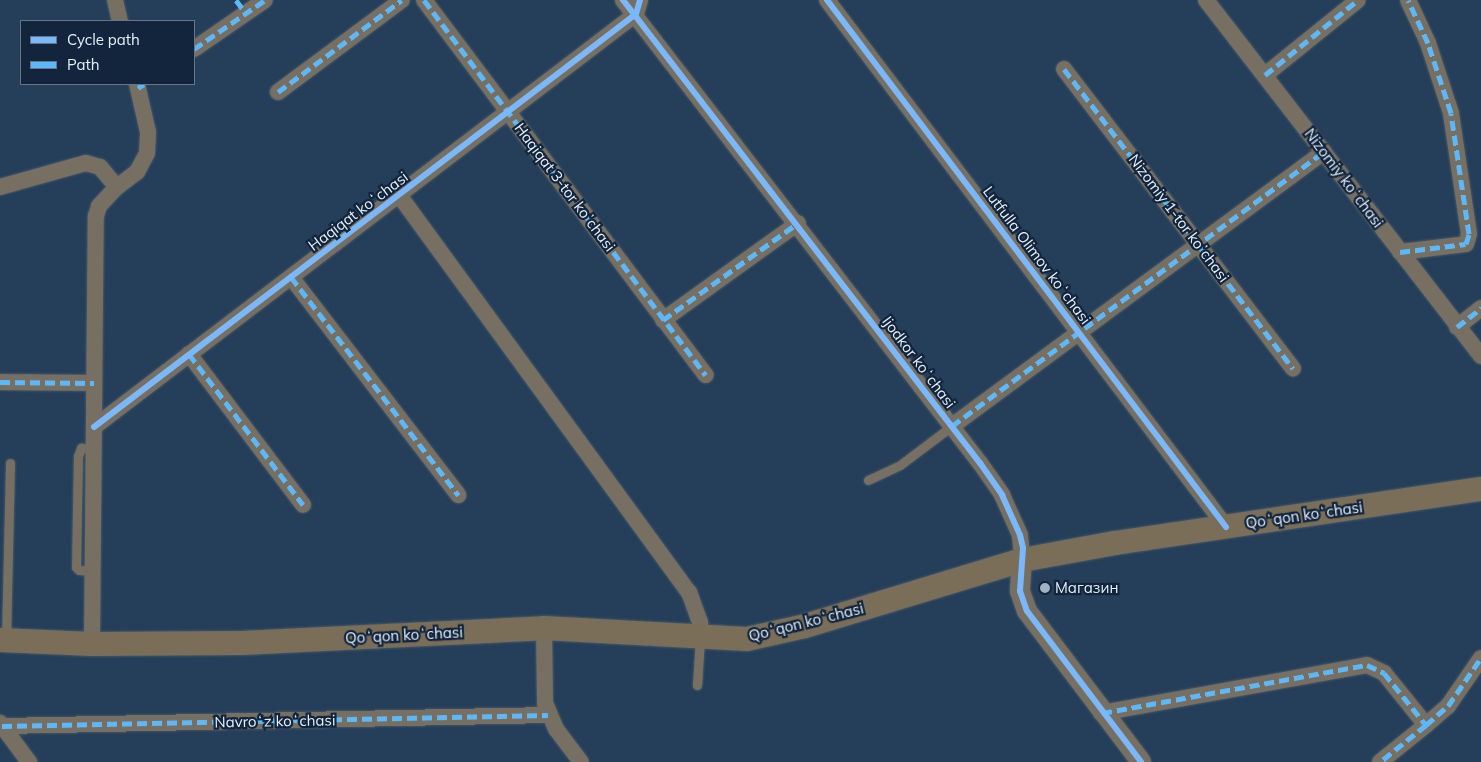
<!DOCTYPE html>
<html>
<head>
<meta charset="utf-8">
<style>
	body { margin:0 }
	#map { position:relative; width:1481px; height:762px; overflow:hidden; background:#253f5a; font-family:Mulish,sans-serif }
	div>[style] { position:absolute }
	.roads { filter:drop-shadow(0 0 1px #44586b) drop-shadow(0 0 1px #44586b) }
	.service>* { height:9px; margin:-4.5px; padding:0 4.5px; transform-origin:4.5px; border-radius:4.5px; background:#776f61 }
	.minor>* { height:16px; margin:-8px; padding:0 8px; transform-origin:8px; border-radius:8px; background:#776f61 }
	.tertiary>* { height:20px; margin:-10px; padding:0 10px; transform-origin:10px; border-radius:10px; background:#776f61 }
	.secondary>* { height:24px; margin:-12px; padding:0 12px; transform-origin:12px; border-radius:12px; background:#7a6e58 }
	.quiet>* { height:5px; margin-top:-2.5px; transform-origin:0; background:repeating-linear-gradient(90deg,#5cb8fa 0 10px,transparent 0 15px) }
	.cycleway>* { height:6px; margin:-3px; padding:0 3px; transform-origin:3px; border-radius:3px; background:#7ab7fb }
	.dots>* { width:14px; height:14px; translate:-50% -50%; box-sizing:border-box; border:2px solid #12253c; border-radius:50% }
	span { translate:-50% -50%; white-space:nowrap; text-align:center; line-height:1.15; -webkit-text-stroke:4.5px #12253c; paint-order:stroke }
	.street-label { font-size:15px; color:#e5effb }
	.poi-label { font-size:15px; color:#e5effb }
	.left { translate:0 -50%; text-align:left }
	.legend { position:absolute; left:20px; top:20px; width:175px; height:65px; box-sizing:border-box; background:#12253c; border:1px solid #667688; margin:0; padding:6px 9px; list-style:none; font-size:15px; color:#e5effb }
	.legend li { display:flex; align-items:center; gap:10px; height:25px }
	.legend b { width:25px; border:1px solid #667688 }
</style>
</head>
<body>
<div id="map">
	<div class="roads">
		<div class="service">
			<div style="left:868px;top:480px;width:35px;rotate:-25deg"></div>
			<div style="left:900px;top:465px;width:65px;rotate:-36.9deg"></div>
			<div style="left:93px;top:571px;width:14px;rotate:-176deg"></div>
			<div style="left:79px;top:570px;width:4px;rotate:-135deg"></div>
			<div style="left:76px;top:567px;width:111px;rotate:-89deg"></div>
			<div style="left:78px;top:456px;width:9px;rotate:-69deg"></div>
			<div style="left:81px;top:448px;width:12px;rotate:5deg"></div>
			<div style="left:6px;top:640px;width:177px;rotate:-88.7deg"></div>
			<div style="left:697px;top:685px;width:47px;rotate:-86.3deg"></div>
		</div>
		<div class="minor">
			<div style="left:115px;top:0;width:22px;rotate:77deg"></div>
			<div style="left:424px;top:0;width:469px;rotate:53.1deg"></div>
			<div style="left:623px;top:0;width:585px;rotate:52.37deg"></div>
			<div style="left:980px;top:463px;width:39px;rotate:55deg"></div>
			<div style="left:1002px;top:495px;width:44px;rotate:65.8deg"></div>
			<div style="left:1020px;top:535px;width:25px;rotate:85deg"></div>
			<div style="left:827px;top:0;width:661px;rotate:52.87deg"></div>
			<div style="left:1206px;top:0;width:450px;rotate:52.3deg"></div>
			<div style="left:194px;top:49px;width:86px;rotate:-34.6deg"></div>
			<div style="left:1064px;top:69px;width:377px;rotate:52.6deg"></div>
			<div style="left:1265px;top:75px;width:119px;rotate:-38.9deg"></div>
			<div style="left:278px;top:92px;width:154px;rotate:-36.6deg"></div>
			<div style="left:0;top:187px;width:89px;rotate:-15.6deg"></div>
			<div style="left:86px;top:163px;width:15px;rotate:16deg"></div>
			<div style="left:100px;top:167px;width:26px;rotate:50deg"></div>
			<div style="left:117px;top:187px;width:25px;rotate:-37deg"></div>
			<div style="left:137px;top:172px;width:21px;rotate:-62deg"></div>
			<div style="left:147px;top:153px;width:21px;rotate:-87deg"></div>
			<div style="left:148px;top:132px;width:49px;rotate:-102.9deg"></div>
			<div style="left:399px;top:195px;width:492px;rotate:53.9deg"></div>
			<div style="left:689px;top:592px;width:33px;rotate:70deg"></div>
			<div style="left:700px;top:623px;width:15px;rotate:90deg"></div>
			<div style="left:1400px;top:252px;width:66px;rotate:-6.9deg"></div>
			<div style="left:1466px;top:244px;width:10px;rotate:-73deg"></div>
			<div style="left:1469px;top:234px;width:122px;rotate:-98.5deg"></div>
			<div style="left:1451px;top:113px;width:74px;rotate:-108.2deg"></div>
			<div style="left:1428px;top:43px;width:47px;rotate:-114.9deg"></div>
			<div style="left:291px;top:277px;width:275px;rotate:52.5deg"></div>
			<div style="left:663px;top:320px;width:166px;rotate:-35.7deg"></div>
			<div style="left:1457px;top:327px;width:31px;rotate:-38deg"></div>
			<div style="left:189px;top:354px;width:189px;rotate:52.9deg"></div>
			<div style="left:0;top:382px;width:94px;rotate:0.6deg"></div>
			<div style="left:952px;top:426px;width:462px;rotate:-36.4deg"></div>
			<div style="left:94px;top:427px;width:681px;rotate:-37.31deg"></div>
			<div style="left:636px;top:14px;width:15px;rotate:-74deg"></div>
			<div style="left:544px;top:628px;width:75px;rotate:89.2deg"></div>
			<div style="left:545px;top:703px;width:28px;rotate:67deg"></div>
			<div style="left:556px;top:729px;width:41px;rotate:52.9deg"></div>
			<div style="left:92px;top:644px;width:428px;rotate:-89.5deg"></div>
			<div style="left:96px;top:216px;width:10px;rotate:-73deg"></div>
			<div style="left:99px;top:206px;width:26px;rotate:-47deg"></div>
			<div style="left:1101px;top:713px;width:270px;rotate:-10.2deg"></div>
			<div style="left:1367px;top:665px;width:19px;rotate:25deg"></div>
			<div style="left:1384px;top:673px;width:67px;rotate:51.1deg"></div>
			<div style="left:1426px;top:725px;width:59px;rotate:141.2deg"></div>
			<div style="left:0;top:723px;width:49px;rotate:53.4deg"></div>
			<div style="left:1426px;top:725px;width:29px;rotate:-41deg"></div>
			<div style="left:1448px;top:706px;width:58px;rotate:-55.5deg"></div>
			<div style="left:2px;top:726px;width:546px;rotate:-1.15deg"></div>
		</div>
		<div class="tertiary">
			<div style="left:1022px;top:560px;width:31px;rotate:94deg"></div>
			<div style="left:1020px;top:591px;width:21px;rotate:71deg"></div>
			<div style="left:1027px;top:611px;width:189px;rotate:52.9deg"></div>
		</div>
		<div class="secondary">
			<div style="left:0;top:640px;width:92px;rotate:2.5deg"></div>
			<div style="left:92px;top:644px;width:150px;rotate:-0.4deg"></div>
			<div style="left:242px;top:643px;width:302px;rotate:-2.8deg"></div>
			<div style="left:544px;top:628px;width:203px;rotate:3.1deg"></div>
			<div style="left:747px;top:639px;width:59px;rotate:-12.6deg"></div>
			<div style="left:805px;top:626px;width:227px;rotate:-16.9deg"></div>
			<div style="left:1022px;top:560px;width:95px;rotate:-10.4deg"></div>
			<div style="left:1115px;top:543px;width:370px;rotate:-8.4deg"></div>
		</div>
	</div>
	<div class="quiet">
		<div style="left:236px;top:0;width:15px;rotate:53deg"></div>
		<div style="left:424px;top:0;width:469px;rotate:53.1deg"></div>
		<div style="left:194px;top:49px;width:86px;rotate:-34.6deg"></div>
		<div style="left:1064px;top:69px;width:377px;rotate:52.6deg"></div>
		<div style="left:1265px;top:75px;width:119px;rotate:-38.9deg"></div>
		<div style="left:138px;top:88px;width:7px;rotate:-34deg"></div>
		<div style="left:278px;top:92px;width:154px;rotate:-36.6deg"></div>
		<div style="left:1400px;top:252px;width:66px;rotate:-6.9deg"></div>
		<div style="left:1466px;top:244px;width:10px;rotate:-73deg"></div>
		<div style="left:1469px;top:234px;width:122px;rotate:-98.5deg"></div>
		<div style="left:1451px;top:113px;width:74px;rotate:-108.2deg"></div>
		<div style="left:1428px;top:43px;width:47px;rotate:-114.9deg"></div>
		<div style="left:291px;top:277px;width:275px;rotate:52.5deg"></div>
		<div style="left:663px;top:320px;width:166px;rotate:-35.7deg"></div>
		<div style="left:1457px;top:327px;width:31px;rotate:-38deg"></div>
		<div style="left:189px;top:354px;width:189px;rotate:52.9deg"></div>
		<div style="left:0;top:382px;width:94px;rotate:0.6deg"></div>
		<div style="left:952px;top:426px;width:462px;rotate:-36.4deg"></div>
		<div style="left:1102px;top:713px;width:269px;rotate:-10.3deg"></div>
		<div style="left:1367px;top:665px;width:19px;rotate:25deg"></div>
		<div style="left:1384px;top:673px;width:67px;rotate:51.1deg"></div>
		<div style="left:1426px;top:725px;width:59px;rotate:141.2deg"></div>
		<div style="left:1426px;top:725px;width:29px;rotate:-41deg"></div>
		<div style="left:1448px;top:706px;width:58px;rotate:-55.5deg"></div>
		<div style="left:2px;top:726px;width:546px;rotate:-1.15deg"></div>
	</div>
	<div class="cycleway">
		<div style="left:623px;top:0;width:585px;rotate:52.37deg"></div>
		<div style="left:980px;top:463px;width:39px;rotate:55deg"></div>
		<div style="left:1002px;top:495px;width:44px;rotate:65.8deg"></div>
		<div style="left:1020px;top:535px;width:13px;rotate:77deg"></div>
		<div style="left:1023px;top:548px;width:43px;rotate:94deg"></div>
		<div style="left:1020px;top:591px;width:21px;rotate:71deg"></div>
		<div style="left:1027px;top:611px;width:189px;rotate:52.9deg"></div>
		<div style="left:827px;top:0;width:661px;rotate:52.87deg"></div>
		<div style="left:94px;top:427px;width:681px;rotate:-37.31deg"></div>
		<div style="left:636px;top:14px;width:15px;rotate:-74deg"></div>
	</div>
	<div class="dots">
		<div style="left:1045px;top:588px;background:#a2b1c3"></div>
	</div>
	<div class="street-label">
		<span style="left:1344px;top:178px;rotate:53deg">Nizomiy koʻchasi</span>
		<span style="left:565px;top:187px;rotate:53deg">Haqiqat 3-tor koʼchasi</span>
		<span style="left:358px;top:211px;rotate:-37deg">Haqiqat koʻchasi</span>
		<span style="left:1179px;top:218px;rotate:53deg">Nizomiy 1-tor koʼchasi</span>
		<span style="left:1037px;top:255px;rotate:53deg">Lutfulla Olimov koʻchasi</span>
		<span style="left:919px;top:362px;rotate:53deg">Ijodkor koʻchasi</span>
		<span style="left:1304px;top:515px;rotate:-8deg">Qoʻqon koʻchasi</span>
		<span style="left:806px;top:622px;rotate:-14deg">Qoʻqon koʻchasi</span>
		<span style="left:404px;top:635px;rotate:-3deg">Qoʻqon koʻchasi</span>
		<span style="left:275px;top:721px;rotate:-1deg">Navroʻz koʻchasi</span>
	</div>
	<div class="poi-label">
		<span class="left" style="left:1055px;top:588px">Магазин</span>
	</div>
	<ul class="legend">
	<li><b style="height:6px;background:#7ab7fb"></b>Cycle path</li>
	<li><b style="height:6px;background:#5cb8fa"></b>Path</li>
	</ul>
</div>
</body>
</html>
